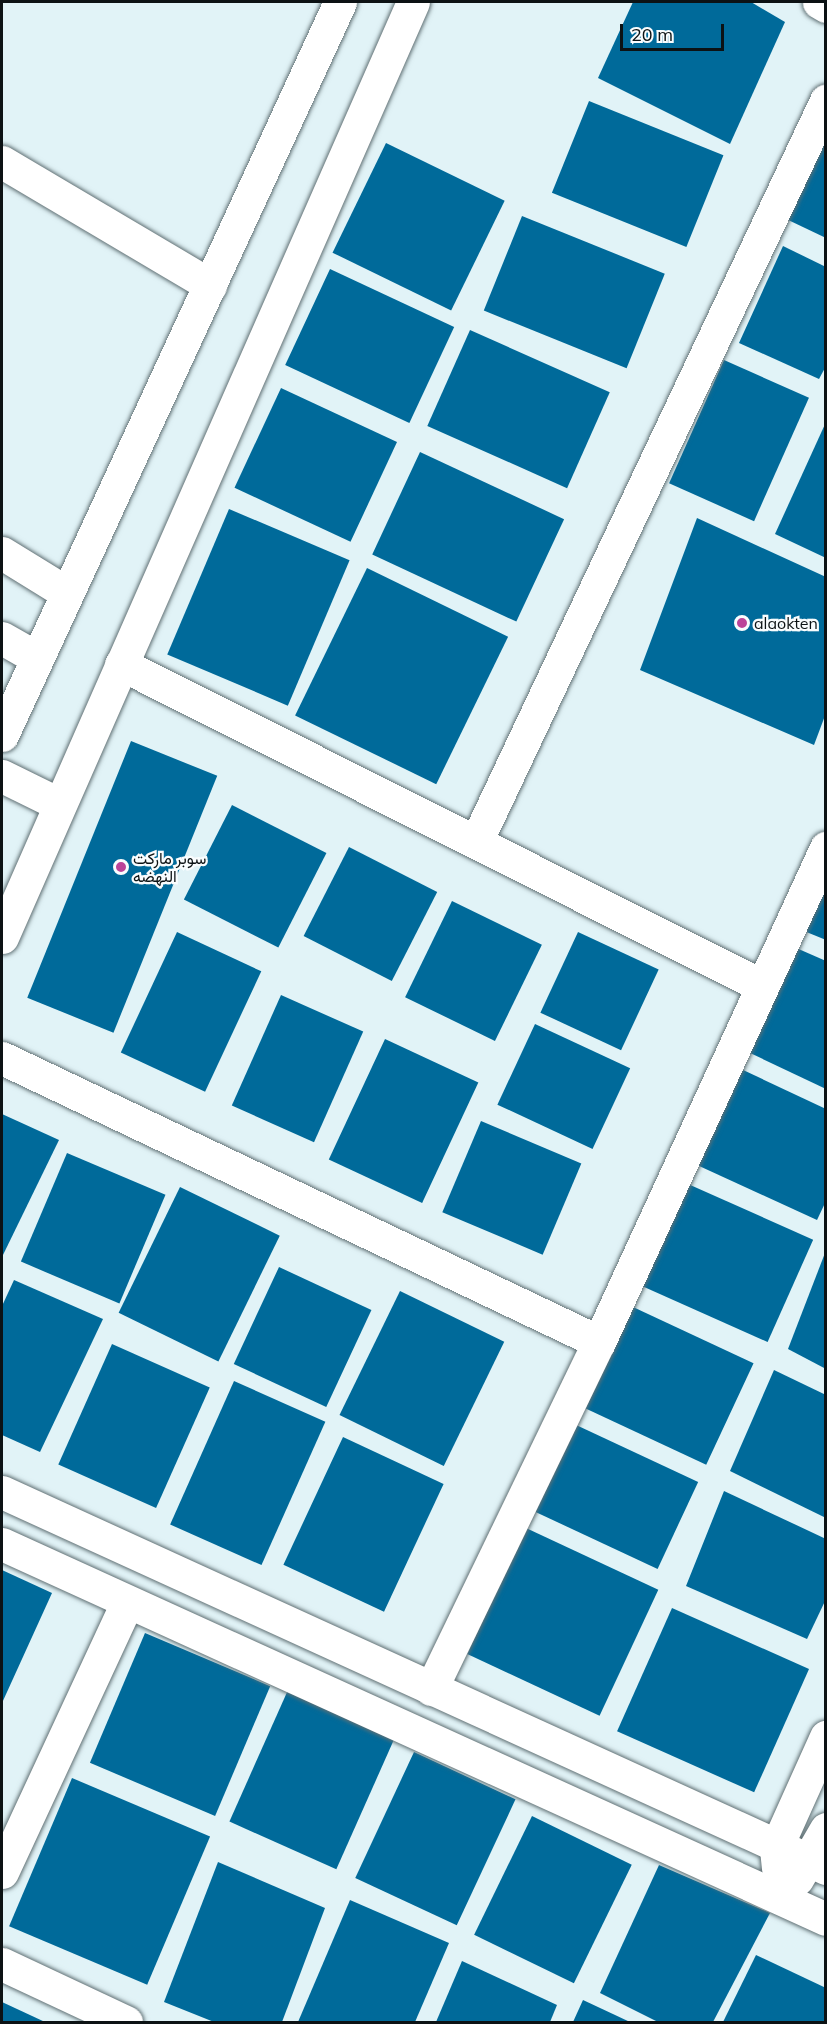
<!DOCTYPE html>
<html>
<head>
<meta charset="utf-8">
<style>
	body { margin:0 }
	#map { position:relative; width:827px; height:2024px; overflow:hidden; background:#e1f3f7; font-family:Mulish,Vazirmatn,sans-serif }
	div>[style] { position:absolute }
	.building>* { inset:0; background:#006a9a; transform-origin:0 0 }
	.roads { filter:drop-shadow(0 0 2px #607074) drop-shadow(0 0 2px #607074) }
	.minor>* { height:33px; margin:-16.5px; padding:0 16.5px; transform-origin:16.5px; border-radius:16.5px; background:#fff }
	.dots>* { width:16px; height:16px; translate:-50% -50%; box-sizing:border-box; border:3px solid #fafdfe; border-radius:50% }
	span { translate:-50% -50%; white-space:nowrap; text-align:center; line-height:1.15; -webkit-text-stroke:4.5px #fafdfe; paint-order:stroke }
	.poi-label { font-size:16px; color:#0c1214 }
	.left { translate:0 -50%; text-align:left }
	.frame { position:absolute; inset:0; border:3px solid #0c1214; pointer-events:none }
	.scale { position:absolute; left:620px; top:24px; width:104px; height:27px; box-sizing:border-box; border:3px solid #0c1214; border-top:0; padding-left:8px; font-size:18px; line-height:21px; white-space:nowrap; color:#0c1214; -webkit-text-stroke:4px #fafdfe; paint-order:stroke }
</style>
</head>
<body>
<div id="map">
	<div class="building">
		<div style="clip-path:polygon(633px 2px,751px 2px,785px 22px,730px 144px,598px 78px)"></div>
		<div style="left:589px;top:101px;width:145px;height:99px;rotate:22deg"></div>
		<div style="clip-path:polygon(826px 134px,826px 238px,784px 218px)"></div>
		<div style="left:386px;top:143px;width:132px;height:122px;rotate:26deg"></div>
		<div style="left:522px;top:216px;width:154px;height:102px;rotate:22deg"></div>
		<div style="clip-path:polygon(783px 246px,826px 267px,826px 366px,819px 379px,739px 343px)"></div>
		<div style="left:330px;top:269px;width:137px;height:106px;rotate:25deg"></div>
		<div style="left:470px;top:330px;width:153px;height:105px;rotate:24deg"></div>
		<div style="left:724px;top:360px;width:93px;height:135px;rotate:24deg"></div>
		<div style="left:281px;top:388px;width:128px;height:110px;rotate:25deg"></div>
		<div style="clip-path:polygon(826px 422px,826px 558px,775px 534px)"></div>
		<div style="left:420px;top:452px;width:159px;height:113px;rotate:25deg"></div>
		<div style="left:229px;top:509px;width:131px;height:158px;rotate:23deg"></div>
		<div style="clip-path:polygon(697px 518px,826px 577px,826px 713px,814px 745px,640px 670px)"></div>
		<div style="left:367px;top:568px;width:157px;height:164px;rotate:26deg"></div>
		<div style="left:131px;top:741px;width:93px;height:277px;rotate:22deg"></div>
		<div style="left:232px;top:805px;width:106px;height:106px;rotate:27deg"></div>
		<div style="left:349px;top:847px;width:99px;height:100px;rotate:27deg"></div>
		<div style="clip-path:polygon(826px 880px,826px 940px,804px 931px)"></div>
		<div style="left:452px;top:901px;width:100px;height:107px;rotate:26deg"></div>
		<div style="left:177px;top:932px;width:93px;height:133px;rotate:25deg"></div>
		<div style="left:578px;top:932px;width:89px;height:89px;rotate:25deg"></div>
		<div style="clip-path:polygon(794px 947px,826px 961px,826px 1089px,748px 1052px)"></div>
		<div style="left:281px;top:995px;width:90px;height:121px;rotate:24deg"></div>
		<div style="left:535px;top:1024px;width:105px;height:89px;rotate:25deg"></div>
		<div style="left:385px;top:1039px;width:103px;height:133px;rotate:25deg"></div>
		<div style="clip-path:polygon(741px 1069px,826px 1109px,826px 1201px,817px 1220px,697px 1165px)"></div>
		<div style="clip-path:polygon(2px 1114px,59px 1140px,2px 1257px)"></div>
		<div style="left:481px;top:1121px;width:109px;height:99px;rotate:23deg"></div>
		<div style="left:67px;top:1153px;width:107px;height:118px;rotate:23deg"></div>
		<div style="left:688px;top:1184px;width:137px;height:112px;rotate:24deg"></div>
		<div style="left:180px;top:1187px;width:111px;height:140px;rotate:26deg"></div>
		<div style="clip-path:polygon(825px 1253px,826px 1253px,826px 1369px,788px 1349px)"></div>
		<div style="left:279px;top:1267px;width:102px;height:107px;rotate:25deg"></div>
		<div style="clip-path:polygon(14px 1280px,103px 1319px,40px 1452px,2px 1435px,2px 1306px)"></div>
		<div style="left:400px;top:1291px;width:116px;height:138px;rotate:26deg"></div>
		<div style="left:633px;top:1307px;width:133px;height:112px;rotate:25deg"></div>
		<div style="left:112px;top:1344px;width:107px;height:132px;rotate:24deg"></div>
		<div style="clip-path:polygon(774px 1370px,826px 1395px,826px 1518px,730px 1471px)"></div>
		<div style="left:234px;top:1381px;width:100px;height:157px;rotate:24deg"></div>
		<div style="left:574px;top:1424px;width:137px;height:96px;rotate:25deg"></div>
		<div style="left:343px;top:1437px;width:111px;height:141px;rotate:25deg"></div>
		<div style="clip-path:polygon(724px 1491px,826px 1539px,826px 1599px,807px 1639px,686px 1586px)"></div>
		<div style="left:526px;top:1528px;width:146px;height:139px;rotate:25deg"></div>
		<div style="clip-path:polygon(2px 1570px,52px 1593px,2px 1703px)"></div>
		<div style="left:672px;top:1608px;width:150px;height:135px;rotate:24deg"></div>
		<div style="left:145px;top:1633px;width:136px;height:141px;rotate:23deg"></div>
		<div style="left:288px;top:1690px;width:117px;height:144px;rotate:24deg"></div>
		<div style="left:414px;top:1752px;width:112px;height:139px;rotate:25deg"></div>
		<div style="left:72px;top:1778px;width:150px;height:161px;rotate:23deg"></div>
		<div style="left:532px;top:1816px;width:111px;height:132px;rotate:26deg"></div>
		<div style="clip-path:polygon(218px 1862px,325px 1908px,282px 2022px,214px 2022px,164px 2002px)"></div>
		<div style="clip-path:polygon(659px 1865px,770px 1913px,713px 2022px,658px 2022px,600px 1993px)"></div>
		<div style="clip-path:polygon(350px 1900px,449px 1943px,415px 2022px,298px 2022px)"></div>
		<div style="clip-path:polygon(756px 1955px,826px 1988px,826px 2022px,723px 2022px)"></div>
		<div style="clip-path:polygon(462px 1961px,557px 2005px,550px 2022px,436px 2022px)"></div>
		<div style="clip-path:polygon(583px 2000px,630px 2022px,573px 2022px)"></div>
		<div style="clip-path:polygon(2px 2002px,45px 2022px,2px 2022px)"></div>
	</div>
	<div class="roads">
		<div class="minor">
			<div style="left:819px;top:2px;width:8px;rotate:30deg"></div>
			<div style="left:2px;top:162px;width:242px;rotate:30.6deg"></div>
			<div style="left:2px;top:553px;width:76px;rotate:31.6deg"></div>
			<div style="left:2px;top:638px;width:40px;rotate:29.7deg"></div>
			<div style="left:121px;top:664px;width:717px;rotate:26.67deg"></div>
			<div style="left:2px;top:735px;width:807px;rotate:-65.24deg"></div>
			<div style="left:2px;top:776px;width:64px;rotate:26.2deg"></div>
			<div style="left:476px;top:842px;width:820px;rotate:-64.72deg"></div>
			<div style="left:2px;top:937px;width:1021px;rotate:-66.27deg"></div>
			<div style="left:2px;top:1058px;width:661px;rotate:25.44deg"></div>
			<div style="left:2px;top:1492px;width:906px;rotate:24.53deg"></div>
			<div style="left:2px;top:1544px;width:905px;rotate:24.47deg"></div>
			<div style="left:431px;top:1689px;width:386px;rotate:-64.2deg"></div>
			<div style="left:599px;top:1342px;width:544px;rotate:-65.32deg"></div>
			<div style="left:778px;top:1868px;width:20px;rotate:-96deg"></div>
			<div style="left:776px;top:1848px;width:122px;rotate:-65.8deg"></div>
			<div style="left:2px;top:1872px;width:297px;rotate:-65.1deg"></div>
			<div style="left:797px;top:1879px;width:58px;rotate:-59.9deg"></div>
			<div style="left:2px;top:1964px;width:137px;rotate:25.1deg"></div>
		</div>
	</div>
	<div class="dots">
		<div style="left:742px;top:623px;background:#bc4499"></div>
		<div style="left:121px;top:867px;background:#bc4499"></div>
	</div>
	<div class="poi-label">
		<span class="left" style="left:754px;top:623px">alaokten</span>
		<span class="left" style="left:133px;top:867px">سوبر ماركت<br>النهضه</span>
	</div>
	<div class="frame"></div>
	<div class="scale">20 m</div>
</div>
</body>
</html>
